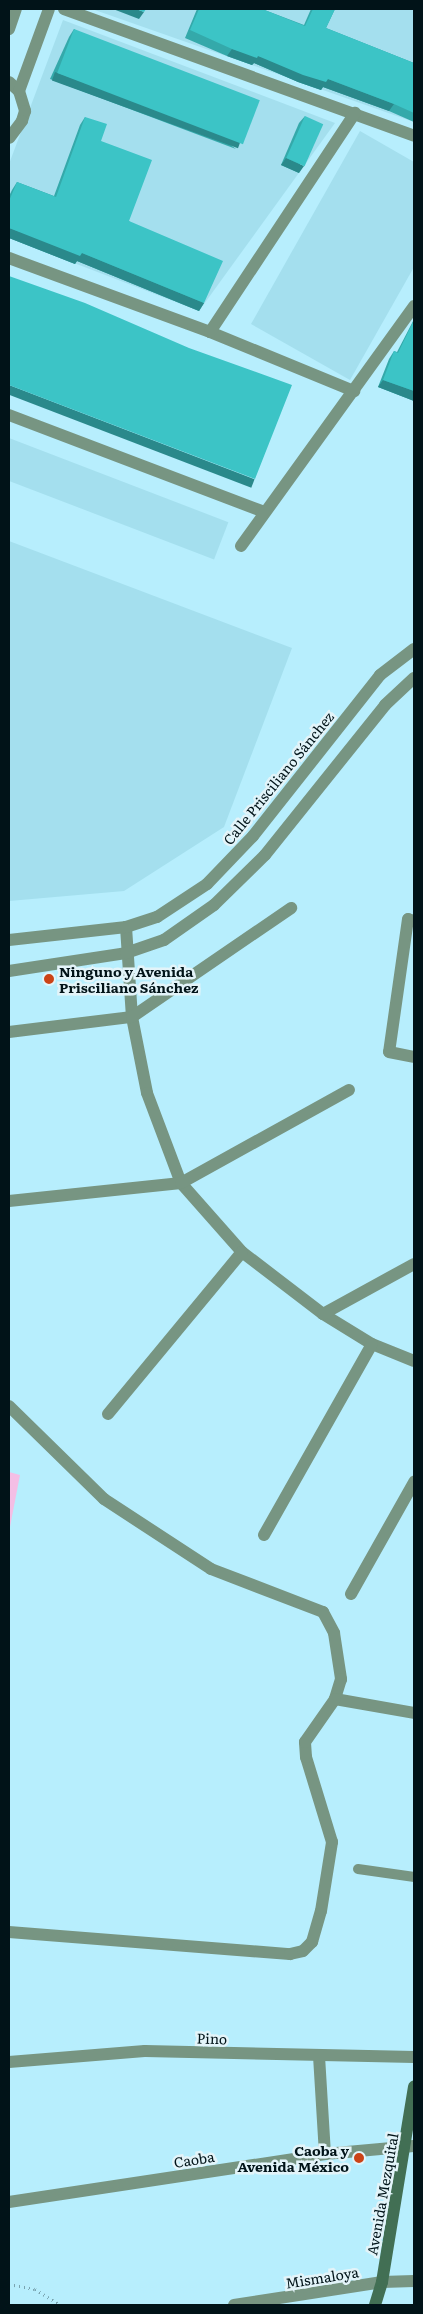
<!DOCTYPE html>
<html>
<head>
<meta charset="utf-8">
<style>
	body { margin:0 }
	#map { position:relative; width:423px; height:2314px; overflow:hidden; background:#b7eefd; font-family:Literata,serif }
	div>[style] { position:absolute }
	.built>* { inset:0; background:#a4dfee; transform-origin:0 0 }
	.green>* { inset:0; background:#f4bee5 }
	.path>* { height:3px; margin-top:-1.5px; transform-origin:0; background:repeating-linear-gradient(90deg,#7aa4b0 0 1px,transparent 0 5px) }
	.service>* { height:10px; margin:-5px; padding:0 5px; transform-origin:5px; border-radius:5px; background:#779582 }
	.minor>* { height:12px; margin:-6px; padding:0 6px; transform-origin:6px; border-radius:6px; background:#779582 }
	.tertiary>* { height:12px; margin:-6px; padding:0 6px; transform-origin:6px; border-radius:6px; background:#779582 }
	.secondary>* { height:12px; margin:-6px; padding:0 6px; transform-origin:6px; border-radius:6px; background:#426f54 }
	.wall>* { inset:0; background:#34a9aa }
	.shaded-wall>* { inset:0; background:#2a898b; transform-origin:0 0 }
	.building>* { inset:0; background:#3cc4c6; transform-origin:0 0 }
	.dots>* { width:14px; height:14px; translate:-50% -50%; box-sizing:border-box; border:2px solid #e3f4f9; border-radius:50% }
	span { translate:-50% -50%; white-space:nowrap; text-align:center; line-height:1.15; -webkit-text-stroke:5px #e3f4f9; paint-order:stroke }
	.street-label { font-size:14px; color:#011318 }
	.poi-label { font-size:14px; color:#011318; font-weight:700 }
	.left { translate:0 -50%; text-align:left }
	.right { translate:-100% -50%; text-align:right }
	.frame { position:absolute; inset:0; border:10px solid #011318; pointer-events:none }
</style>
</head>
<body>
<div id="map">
	<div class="built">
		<div style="clip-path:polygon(92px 9px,414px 9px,414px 122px)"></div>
		<div style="clip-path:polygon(63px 20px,335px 123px,199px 311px,9px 238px,9px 164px)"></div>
		<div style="clip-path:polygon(360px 131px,414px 162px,414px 267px,350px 380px,251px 324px)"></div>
		<div style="left:9px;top:438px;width:235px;height:40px;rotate:21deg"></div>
		<div style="clip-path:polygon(9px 541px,292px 648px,224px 827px,124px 891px,9px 901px)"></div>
	</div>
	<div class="green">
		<div style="clip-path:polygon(9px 1472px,20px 1475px,9px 1532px)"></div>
	</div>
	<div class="path">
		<div style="left:9px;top:2284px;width:26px;rotate:11deg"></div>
		<div style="left:35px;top:2289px;width:31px;rotate:32deg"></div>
	</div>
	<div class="service">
		<div style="left:358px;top:1869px;width:57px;rotate:8.1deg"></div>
	</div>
	<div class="minor">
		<div style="left:64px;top:9px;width:372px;rotate:19.9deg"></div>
		<div style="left:9px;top:29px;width:21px;rotate:-71deg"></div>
		<div style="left:9px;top:82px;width:13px;rotate:42deg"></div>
		<div style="left:19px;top:91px;width:21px;rotate:73deg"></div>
		<div style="left:25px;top:111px;width:10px;rotate:107deg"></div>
		<div style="left:22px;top:121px;width:21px;rotate:127deg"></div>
		<div style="left:19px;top:91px;width:87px;rotate:-69.9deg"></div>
		<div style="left:9px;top:258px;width:214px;rotate:20.2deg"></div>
		<div style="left:210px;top:332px;width:156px;rotate:22.3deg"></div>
		<div style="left:210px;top:332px;width:263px;rotate:-56.5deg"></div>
		<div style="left:9px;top:415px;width:273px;rotate:20.8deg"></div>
		<div style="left:241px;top:546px;width:296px;rotate:-54.2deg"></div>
		<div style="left:414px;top:921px;width:6px;rotate:-162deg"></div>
		<div style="left:408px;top:919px;width:134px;rotate:98.1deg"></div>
		<div style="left:389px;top:1052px;width:25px;rotate:11deg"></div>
		<div style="left:126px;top:927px;width:90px;rotate:86.2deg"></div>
		<div style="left:132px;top:1017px;width:77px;rotate:78.8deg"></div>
		<div style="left:147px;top:1093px;width:96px;rotate:69.3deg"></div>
		<div style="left:181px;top:1183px;width:92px;rotate:48.5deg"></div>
		<div style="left:242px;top:1252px;width:102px;rotate:37.4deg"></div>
		<div style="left:323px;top:1314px;width:57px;rotate:31.5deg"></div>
		<div style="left:372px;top:1344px;width:45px;rotate:22deg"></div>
		<div style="left:9px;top:1032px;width:124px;rotate:-7deg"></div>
		<div style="left:132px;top:1017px;width:193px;rotate:-34.4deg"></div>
		<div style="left:9px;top:1201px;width:173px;rotate:-6deg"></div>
		<div style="left:181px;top:1183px;width:192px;rotate:-29deg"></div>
		<div style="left:323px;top:1314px;width:104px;rotate:-28.8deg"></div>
		<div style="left:9px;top:1406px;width:133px;rotate:44.4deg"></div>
		<div style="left:104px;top:1499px;width:128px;rotate:33.2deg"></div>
		<div style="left:211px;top:1569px;width:120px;rotate:21deg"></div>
		<div style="left:323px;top:1612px;width:24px;rotate:62deg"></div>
		<div style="left:334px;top:1633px;width:47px;rotate:81.3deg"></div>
		<div style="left:341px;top:1679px;width:21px;rotate:107deg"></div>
		<div style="left:335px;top:1699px;width:80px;rotate:10deg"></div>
		<div style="left:108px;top:1414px;width:210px;rotate:-50.4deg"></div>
		<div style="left:264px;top:1535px;width:219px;rotate:-60.5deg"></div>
		<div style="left:351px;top:1594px;width:129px;rotate:-60.6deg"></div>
		<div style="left:9px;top:1932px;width:282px;rotate:4.5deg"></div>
		<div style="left:290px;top:1954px;width:13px;rotate:-13deg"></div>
		<div style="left:303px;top:1951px;width:13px;rotate:-45deg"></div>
		<div style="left:312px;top:1942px;width:32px;rotate:-74deg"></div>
		<div style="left:321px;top:1911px;width:70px;rotate:-80.9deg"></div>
		<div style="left:332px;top:1842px;width:89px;rotate:-107deg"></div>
		<div style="left:306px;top:1757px;width:15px;rotate:-94deg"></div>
		<div style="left:305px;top:1742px;width:52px;rotate:-55.1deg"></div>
		<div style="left:319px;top:2056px;width:98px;rotate:86.5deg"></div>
		<div style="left:9px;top:2062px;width:136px;rotate:-4.6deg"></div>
		<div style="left:145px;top:2051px;width:269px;rotate:1.3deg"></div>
		<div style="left:9px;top:2202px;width:320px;rotate:-8.6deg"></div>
		<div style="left:325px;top:2154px;width:89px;rotate:-5.1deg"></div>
		<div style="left:234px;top:2305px;width:150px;rotate:-8.8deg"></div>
		<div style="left:382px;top:2282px;width:32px;rotate:-2deg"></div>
	</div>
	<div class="tertiary">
		<div style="left:9px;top:940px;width:118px;rotate:-6.3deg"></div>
		<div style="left:126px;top:927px;width:33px;rotate:-18deg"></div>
		<div style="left:157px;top:917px;width:60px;rotate:-33.4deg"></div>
		<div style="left:207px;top:884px;width:66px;rotate:-46.2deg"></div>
		<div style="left:253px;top:836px;width:205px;rotate:-51.7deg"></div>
		<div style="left:380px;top:675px;width:43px;rotate:-37.4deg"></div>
		<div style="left:9px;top:971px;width:118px;rotate:-8.7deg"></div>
		<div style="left:126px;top:953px;width:40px;rotate:-18.9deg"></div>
		<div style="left:164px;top:940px;width:61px;rotate:-35deg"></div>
		<div style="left:214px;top:905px;width:71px;rotate:-44.4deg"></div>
		<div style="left:265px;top:855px;width:192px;rotate:-51.3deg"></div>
		<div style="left:385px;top:705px;width:40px;rotate:-43deg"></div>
	</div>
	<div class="secondary">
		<div style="left:375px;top:2305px;width:24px;rotate:-73deg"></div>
		<div style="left:382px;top:2282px;width:198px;rotate:-80.7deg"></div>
	</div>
	<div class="wall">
		<div style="clip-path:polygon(197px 9px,262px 9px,304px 25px,311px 9px,335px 9px,326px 28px,414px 63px,414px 122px,389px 111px,323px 87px,321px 90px,298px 82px,254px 63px,252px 65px,227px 56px,185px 38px)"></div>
		<div style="clip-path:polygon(74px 29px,236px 149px,50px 79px,69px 37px)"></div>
		<div style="clip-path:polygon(305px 116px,299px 173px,281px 165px,299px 123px)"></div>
		<div style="clip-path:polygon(85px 117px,101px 141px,129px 221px,204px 303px,199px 311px,77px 261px,75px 264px,9px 238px,9px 196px,12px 190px,17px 182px,54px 196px,80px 125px)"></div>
		<div style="clip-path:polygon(414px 319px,414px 401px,378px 387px,389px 359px,394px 351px,397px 352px,411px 325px)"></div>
	</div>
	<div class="shaded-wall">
		<div style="clip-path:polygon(113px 9px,136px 9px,144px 12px,139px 19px)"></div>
		<div style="clip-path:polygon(232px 49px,258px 56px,328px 79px,394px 104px,389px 111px,323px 87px,321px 90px,298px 82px,254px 63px,252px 65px,227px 56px)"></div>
		<div style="left:55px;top:72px;width:198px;height:9px;rotate:20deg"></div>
		<div style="clip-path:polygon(286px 158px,304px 166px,299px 173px,281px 165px)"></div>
		<div style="clip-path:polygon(9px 228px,82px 253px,204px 303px,199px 311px,77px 261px,75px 264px,9px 238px)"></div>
		<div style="clip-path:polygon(383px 380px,414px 391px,414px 401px,378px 387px)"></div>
		<div style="left:9px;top:385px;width:263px;height:9px;rotate:21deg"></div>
	</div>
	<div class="building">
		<div style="clip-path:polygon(136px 9px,146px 9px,144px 12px)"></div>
		<div style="clip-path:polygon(199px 9px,262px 9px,305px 26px,313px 9px,335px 9px,326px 28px,414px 63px,414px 113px,394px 104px,328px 79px,326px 82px,303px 75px,258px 56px,257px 58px,232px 49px,190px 30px)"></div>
		<div style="left:74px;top:29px;width:199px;height:47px;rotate:21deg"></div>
		<div style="left:305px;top:116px;width:20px;height:46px;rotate:24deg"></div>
		<div style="clip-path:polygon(85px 117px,107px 124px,101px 141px,152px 160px,129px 221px,223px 261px,204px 303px,82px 253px,80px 256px,9px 228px,9px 201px,17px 182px,56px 197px)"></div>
		<div style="clip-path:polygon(9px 276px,85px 303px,189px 348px,292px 385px,255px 479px,9px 385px)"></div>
		<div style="clip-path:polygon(414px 320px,414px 391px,383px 380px,394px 351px,398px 353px)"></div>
	</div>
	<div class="dots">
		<div style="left:49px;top:979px;background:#cb4317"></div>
		<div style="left:359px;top:2158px;background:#cb4317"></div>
	</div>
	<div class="street-label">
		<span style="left:278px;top:778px;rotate:-51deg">Calle Prisciliano Sánchez</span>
		<span style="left:212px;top:2038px;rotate:2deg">Pino</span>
		<span style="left:194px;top:2159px;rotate:-9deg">Caoba</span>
		<span style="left:382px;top:2194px;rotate:-80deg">Avenida Mezquital</span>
		<span style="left:322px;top:2277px;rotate:-9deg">Mismaloya</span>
	</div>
	<div class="poi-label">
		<span class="left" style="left:59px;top:979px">Ninguno y Avenida<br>Prisciliano Sánchez</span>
		<span class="right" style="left:349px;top:2158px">Caoba y<br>Avenida México</span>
	</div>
	<div class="frame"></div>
</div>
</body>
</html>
